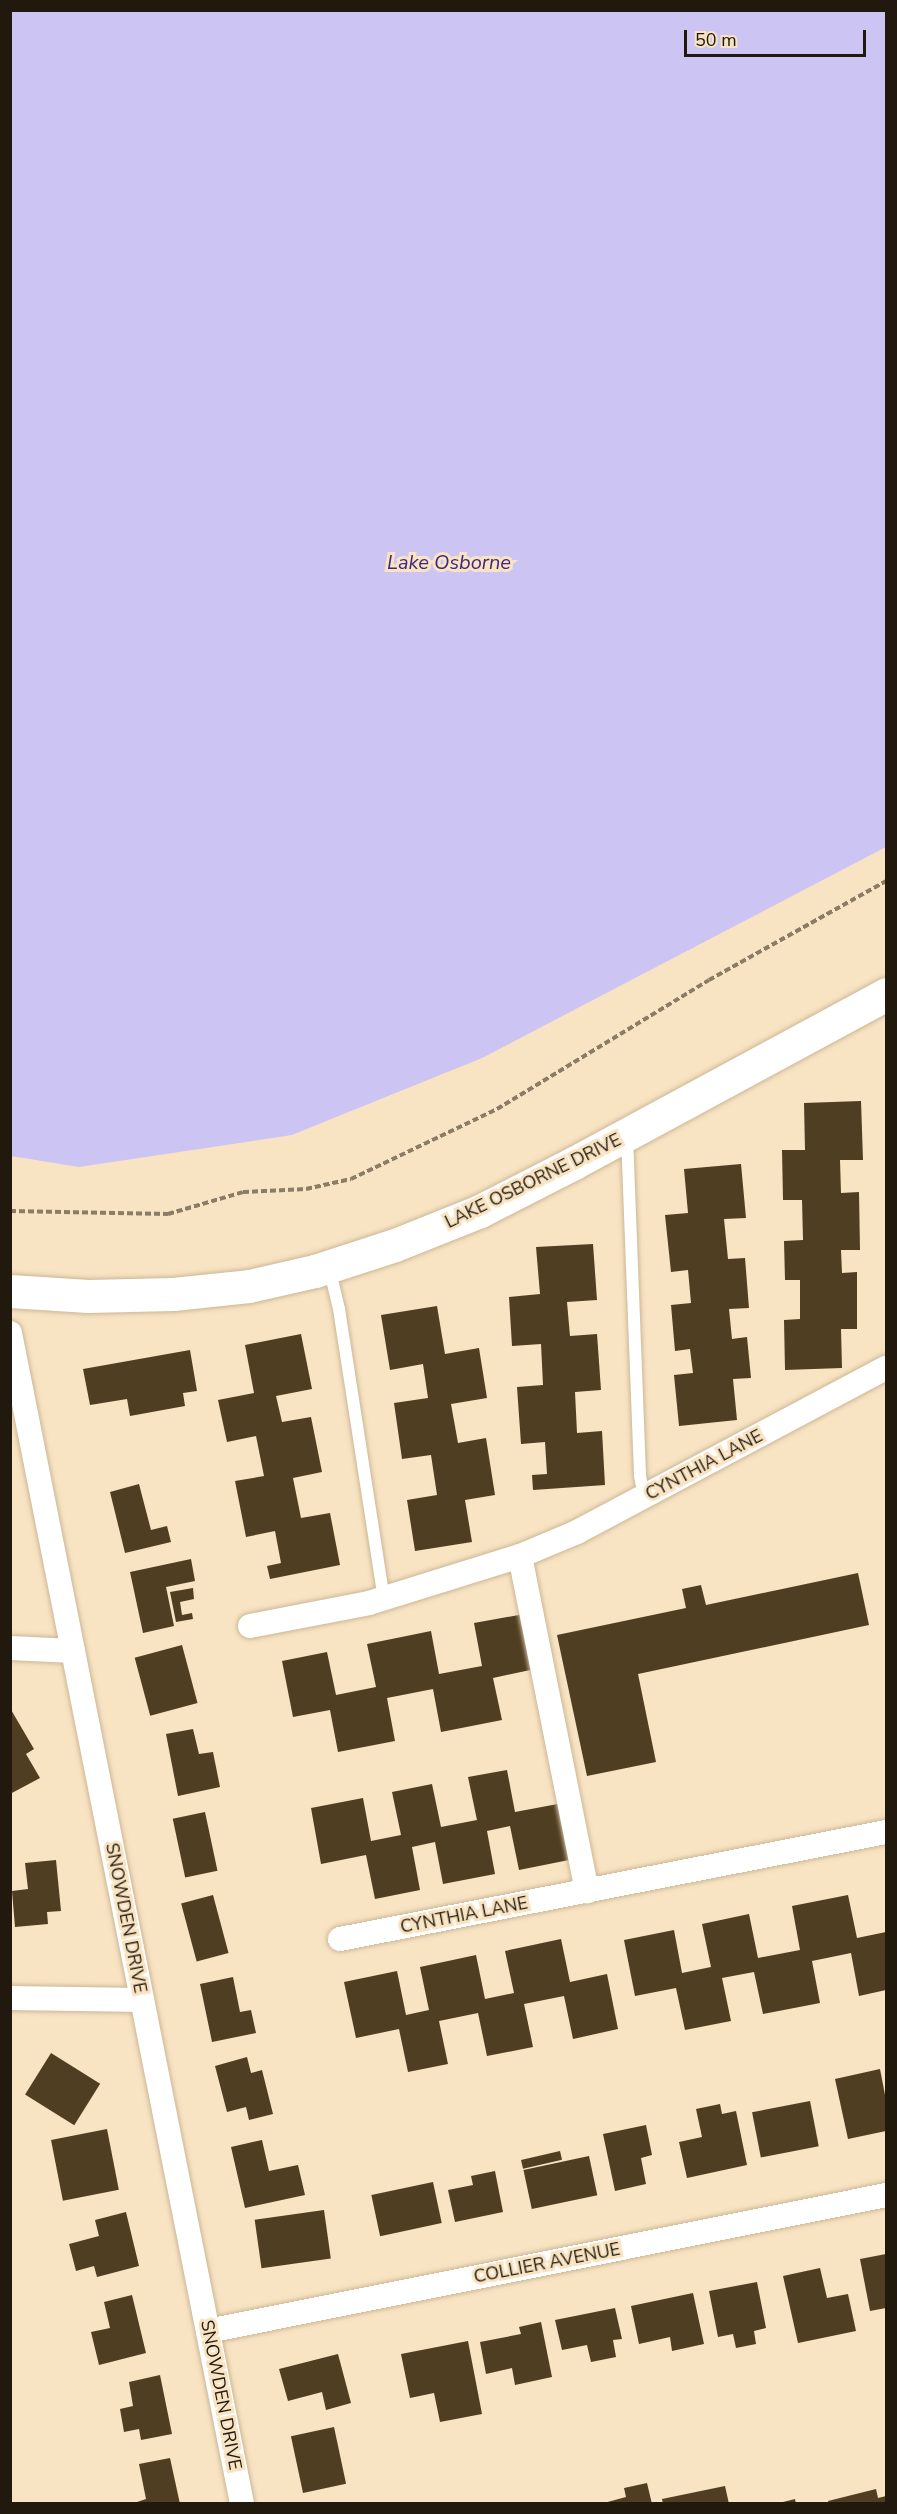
<!DOCTYPE html>
<html>
<head>
<meta charset="utf-8">
<style>
	body { margin:0 }
	#map { position:relative; width:897px; height:2514px; overflow:hidden; background:#f8e3c2; font-family:"Nunito Sans",sans-serif }
	div>[style] { position:absolute }
	.water>* { inset:0; background:#ccc5f4 }
	.building>* { inset:0; background:#4f3e22; transform-origin:0 0 }
	.path>* { height:4px; margin-top:-2px; transform-origin:0; background:repeating-linear-gradient(90deg,#8a7c65 0 6px,transparent 0 9px) }
	.roads { filter:drop-shadow(0 0 2px #cbb797) drop-shadow(0 0 2px #cbb797) }
	.lane>* { height:12px; margin:-6px; padding:0 6px; transform-origin:6px; border-radius:6px; background:#fff }
	.street>* { height:24px; margin:-12px; padding:0 12px; transform-origin:12px; border-radius:12px; background:#fff }
	.secondary>* { height:33px; margin:-16.5px; padding:0 16.5px; transform-origin:16.5px; border-radius:16.5px; background:#fff }
	span { translate:-50% -50%; white-space:nowrap; text-align:center; line-height:1.15; -webkit-text-stroke:6px #f8e3c2; paint-order:stroke }
	.street-label { font-size:18px; color:#21190d }
	.water-label { font-size:20px; color:#41277e; font-style:italic }
	.frame { position:absolute; inset:0; border:12px solid #21190d; pointer-events:none }
	.scale { position:absolute; left:684px; top:30px; width:182px; height:27px; box-sizing:border-box; border:3px solid #21190d; border-top:0; padding-left:8px; font-size:18px; line-height:21px; white-space:nowrap; color:#21190d; -webkit-text-stroke:4px #f8e3c2; paint-order:stroke }
</style>
</head>
<body>
<div id="map">
	<div class="water">
		<div style="clip-path:polygon(10px 11px,886px 11px,886px 847px,482px 1058px,292px 1135px,79px 1167px,11px 1156px)"></div>
	</div>
	<div class="building">
		<div style="clip-path:polygon(861px 1101px,863px 1160px,840px 1160px,841px 1193px,859px 1192px,860px 1250px,841px 1250px,842px 1273px,857px 1272px,857px 1329px,841px 1329px,842px 1368px,785px 1370px,784px 1320px,800px 1319px,800px 1280px,785px 1280px,784px 1241px,803px 1240px,802px 1200px,783px 1200px,782px 1150px,805px 1150px,804px 1103px)"></div>
		<div style="clip-path:polygon(741px 1164px,746px 1218px,724px 1219px,728px 1259px,745px 1258px,749px 1308px,729px 1309px,732px 1339px,747px 1337px,751px 1378px,733px 1379px,737px 1420px,679px 1426px,674px 1375px,693px 1373px,690px 1349px,675px 1351px,671px 1305px,691px 1303px,688px 1270px,671px 1272px,665px 1215px,688px 1213px,684px 1169px)"></div>
		<div style="clip-path:polygon(593px 1244px,597px 1300px,567px 1302px,570px 1336px,597px 1334px,601px 1390px,575px 1392px,577px 1433px,602px 1431px,605px 1485px,533px 1490px,532px 1475px,547px 1474px,545px 1442px,521px 1444px,517px 1387px,543px 1385px,541px 1344px,512px 1346px,509px 1297px,540px 1294px,536px 1247px)"></div>
		<div style="clip-path:polygon(437px 1306px,445px 1354px,479px 1348px,487px 1398px,451px 1404px,458px 1443px,486px 1438px,495px 1495px,465px 1500px,472px 1542px,415px 1551px,407px 1500px,437px 1495px,431px 1455px,402px 1459px,394px 1403px,428px 1398px,423px 1364px,390px 1370px,381px 1315px)"></div>
		<div style="clip-path:polygon(301px 1334px,312px 1389px,276px 1396px,282px 1422px,311px 1417px,322px 1472px,293px 1478px,301px 1518px,330px 1513px,340px 1565px,270px 1579px,267px 1566px,281px 1563px,275px 1531px,246px 1537px,235px 1481px,264px 1476px,256px 1436px,227px 1442px,218px 1400px,254px 1393px,245px 1345px)"></div>
		<div style="clip-path:polygon(190px 1350px,197px 1391px,183px 1393px,185px 1406px,130px 1416px,127px 1399px,90px 1405px,83px 1369px)"></div>
		<div style="clip-path:polygon(139px 1484px,151px 1530px,167px 1526px,171px 1542px,125px 1553px,110px 1492px)"></div>
		<div style="clip-path:polygon(191px 1559px,195px 1581px,166px 1587px,174px 1626px,143px 1633px,130px 1572px)"></div>
		<div style="clip-path:polygon(858px 1573px,869px 1625px,638px 1674px,656px 1762px,587px 1776px,557px 1635px,686px 1608px,682px 1589px,701px 1585px,706px 1605px)"></div>
		<div style="clip-path:polygon(193px 1588px,194px 1599px,180px 1602px,182px 1615px,192px 1613px,193px 1619px,176px 1622px,170px 1592px)"></div>
		<div style="clip-path:polygon(524px 1614px,535px 1669px,493px 1678px,502px 1720px,441px 1732px,433px 1689px,387px 1698px,395px 1741px,338px 1752px,330px 1710px,293px 1717px,282px 1661px,327px 1652px,336px 1695px,376px 1687px,367px 1644px,431px 1631px,439px 1674px,482px 1666px,474px 1623px)"></div>
		<div style="left:182px;top:1645px;width:60px;height:49px;rotate:75deg"></div>
		<div style="clip-path:polygon(10px 1708px,34px 1749px,26px 1754px,40px 1778px,10px 1794px)"></div>
		<div style="clip-path:polygon(193px 1729px,199px 1754px,213px 1752px,220px 1787px,178px 1796px,166px 1734px)"></div>
		<div style="clip-path:polygon(507px 1770px,515px 1812px,563px 1803px,574px 1859px,519px 1870px,510px 1826px,487px 1831px,495px 1874px,443px 1884px,435px 1842px,412px 1847px,420px 1890px,375px 1899px,366px 1855px,321px 1864px,311px 1808px,363px 1798px,371px 1841px,401px 1835px,392px 1792px,432px 1784px,441px 1827px,477px 1820px,468px 1777px)"></div>
		<div style="left:205px;top:1812px;width:60px;height:33px;rotate:78deg"></div>
		<div style="clip-path:polygon(56px 1860px,61px 1911px,47px 1912px,48px 1924px,15px 1927px,12px 1891px,28px 1889px,25px 1863px)"></div>
		<div style="left:213px;top:1895px;width:60px;height:33px;rotate:75deg"></div>
		<div style="clip-path:polygon(848px 1895px,857px 1938px,886px 1932px,886px 1990px,859px 1996px,851px 1953px,812px 1961px,820px 2003px,763px 2014px,754px 1972px,722px 1978px,731px 2021px,685px 2030px,676px 1988px,635px 1996px,624px 1940px,674px 1930px,682px 1973px,711px 1967px,702px 1924px,749px 1914px,758px 1958px,800px 1950px,792px 1906px)"></div>
		<div style="clip-path:polygon(561px 1939px,570px 1982px,607px 1974px,618px 2029px,573px 2039px,564px 1996px,524px 2004px,533px 2047px,487px 2056px,478px 2013px,439px 2021px,448px 2064px,408px 2072px,399px 2029px,356px 2038px,344px 1982px,397px 1971px,406px 2015px,429px 2010px,420px 1967px,476px 1955px,485px 1999px,514px 1993px,505px 1951px)"></div>
		<div style="clip-path:polygon(233px 1977px,240px 2012px,251px 2010px,256px 2033px,212px 2042px,200px 1984px)"></div>
		<div style="left:51px;top:2053px;width:58px;height:49px;rotate:32deg"></div>
		<div style="clip-path:polygon(247px 2057px,251px 2073px,262px 2070px,273px 2114px,249px 2120px,246px 2107px,227px 2112px,215px 2066px)"></div>
		<div style="clip-path:polygon(880px 2069px,886px 2100px,886px 2131px,848px 2139px,835px 2079px)"></div>
		<div style="left:810px;top:2101px;width:46px;height:59px;rotate:79deg"></div>
		<div style="clip-path:polygon(720px 2104px,722px 2114px,736px 2111px,747px 2165px,687px 2178px,679px 2142px,702px 2137px,696px 2109px)"></div>
		<div style="clip-path:polygon(646px 2125px,652px 2155px,641px 2158px,646px 2184px,615px 2191px,603px 2134px)"></div>
		<div style="left:107px;top:2129px;width:62px;height:57px;rotate:79deg"></div>
		<div style="clip-path:polygon(262px 2140px,269px 2171px,298px 2165px,305px 2195px,245px 2208px,231px 2147px)"></div>
		<div style="left:560px;top:2151px;width:9px;height:40px;rotate:77deg"></div>
		<div style="left:589px;top:2156px;width:40px;height:67px;rotate:78deg"></div>
		<div style="clip-path:polygon(495px 2171px,503px 2212px,455px 2222px,448px 2190px,473px 2185px,471px 2176px)"></div>
		<div style="left:433px;top:2182px;width:42px;height:63px;rotate:78deg"></div>
		<div style="left:324px;top:2210px;width:49px;height:70px;rotate:82deg"></div>
		<div style="clip-path:polygon(126px 2212px,139px 2266px,97px 2277px,94px 2266px,76px 2271px,69px 2244px,99px 2236px,95px 2220px)"></div>
		<div style="clip-path:polygon(886px 2254px,886px 2308px,870px 2311px,860px 2259px)"></div>
		<div style="clip-path:polygon(820px 2268px,827px 2298px,848px 2294px,856px 2331px,798px 2343px,783px 2276px)"></div>
		<div style="clip-path:polygon(757px 2282px,766px 2328px,754px 2331px,756px 2344px,736px 2348px,733px 2334px,718px 2337px,709px 2291px)"></div>
		<div style="clip-path:polygon(693px 2293px,704px 2344px,672px 2351px,670px 2337px,639px 2344px,631px 2306px)"></div>
		<div style="clip-path:polygon(132px 2295px,146px 2353px,99px 2365px,91px 2332px,110px 2328px,104px 2302px)"></div>
		<div style="clip-path:polygon(615px 2308px,622px 2339px,613px 2340px,616px 2357px,591px 2362px,587px 2345px,562px 2350px,555px 2320px)"></div>
		<div style="clip-path:polygon(541px 2322px,552px 2377px,515px 2385px,512px 2368px,486px 2374px,480px 2342px,521px 2334px,519px 2327px)"></div>
		<div style="clip-path:polygon(468px 2341px,482px 2414px,440px 2422px,434px 2393px,410px 2398px,401px 2354px)"></div>
		<div style="clip-path:polygon(338px 2354px,351px 2403px,326px 2410px,322px 2392px,288px 2401px,279px 2369px)"></div>
		<div style="clip-path:polygon(160px 2375px,172px 2434px,141px 2440px,139px 2429px,124px 2432px,120px 2409px,133px 2406px,129px 2382px)"></div>
		<div style="left:334px;top:2427px;width:58px;height:44px;rotate:78deg"></div>
		<div style="clip-path:polygon(170px 2458px,180px 2504px,131px 2504px,146px 2499px,139px 2464px)"></div>
		<div style="clip-path:polygon(647px 2483px,652px 2504px,600px 2504px,626px 2497px,624px 2488px)"></div>
		<div style="clip-path:polygon(725px 2486px,729px 2504px,663px 2504px,662px 2499px)"></div>
		<div style="clip-path:polygon(876px 2489px,878px 2498px,886px 2496px,886px 2504px,829px 2504px,828px 2501px)"></div>
		<div style="clip-path:polygon(795px 2499px,796px 2504px,779px 2504px,779px 2503px)"></div>
	</div>
	<div class="path">
		<div style="left:10px;top:1211px;width:158px;rotate:1.1deg"></div>
		<div style="left:168px;top:1214px;width:78px;rotate:-16.3deg"></div>
		<div style="left:243px;top:1192px;width:63px;rotate:-2.7deg"></div>
		<div style="left:306px;top:1189px;width:46px;rotate:-12.5deg"></div>
		<div style="left:351px;top:1179px;width:162px;rotate:-25.6deg"></div>
		<div style="left:497px;top:1109px;width:248px;rotate:-31.3deg"></div>
		<div style="left:709px;top:980px;width:203px;rotate:-29.2deg"></div>
	</div>
	<div class="roads">
		<div class="lane">
			<div style="left:627px;top:1136px;width:340px;rotate:87.8deg"></div>
			<div style="left:640px;top:1476px;width:20px;rotate:79deg"></div>
			<div style="left:329px;top:1267px;width:43px;rotate:76.6deg"></div>
			<div style="left:339px;top:1309px;width:293px;rotate:81.2deg"></div>
		</div>
		<div class="street">
			<div style="left:10px;top:1333px;width:1194px;rotate:78.79deg"></div>
			<div style="left:520px;top:1556px;width:342px;rotate:78.7deg"></div>
			<div style="left:250px;top:1626px;width:121px;rotate:-10.9deg"></div>
			<div style="left:369px;top:1603px;width:158px;rotate:-17.3deg"></div>
			<div style="left:520px;top:1556px;width:62px;rotate:-22.8deg"></div>
			<div style="left:577px;top:1532px;width:350px;rotate:-28deg"></div>
			<div style="left:10px;top:1648px;width:63px;rotate:2.7deg"></div>
			<div style="left:340px;top:1939px;width:556px;rotate:-11.09deg"></div>
			<div style="left:10px;top:1998px;width:132px;rotate:0.9deg"></div>
			<div style="left:208px;top:2331px;width:692px;rotate:-11.34deg"></div>
		</div>
		<div class="secondary">
			<div style="left:10px;top:1291px;width:78px;rotate:3.7deg"></div>
			<div style="left:88px;top:1296px;width:85px;rotate:-1.3deg"></div>
			<div style="left:173px;top:1294px;width:76px;rotate:-6deg"></div>
			<div style="left:249px;top:1286px;width:68px;rotate:-12.8deg"></div>
			<div style="left:315px;top:1271px;width:84px;rotate:-18deg"></div>
			<div style="left:395px;top:1245px;width:92px;rotate:-21.8deg"></div>
			<div style="left:480px;top:1211px;width:106px;rotate:-27.1deg"></div>
			<div style="left:574px;top:1163px;width:355px;rotate:-28.4deg"></div>
		</div>
	</div>
	<div class="street-label">
		<span style="left:533px;top:1181px;rotate:-26deg">LAKE OSBORNE DRIVE</span>
		<span style="left:704px;top:1465px;rotate:-28deg">CYNTHIA LANE</span>
		<span style="left:464px;top:1915px;rotate:-11deg">CYNTHIA LANE</span>
		<span style="left:126px;top:1918px;rotate:79deg">SNOWDEN DRIVE</span>
		<span style="left:547px;top:2263px;rotate:-11deg">COLLIER AVENUE</span>
		<span style="left:221px;top:2395px;rotate:79deg">SNOWDEN DRIVE</span>
	</div>
	<div class="water-label">
		<span style="left:449px;top:562px">Lake Osborne</span>
	</div>
	<div class="frame"></div>
	<div class="scale">50 m</div>
</div>
</body>
</html>
